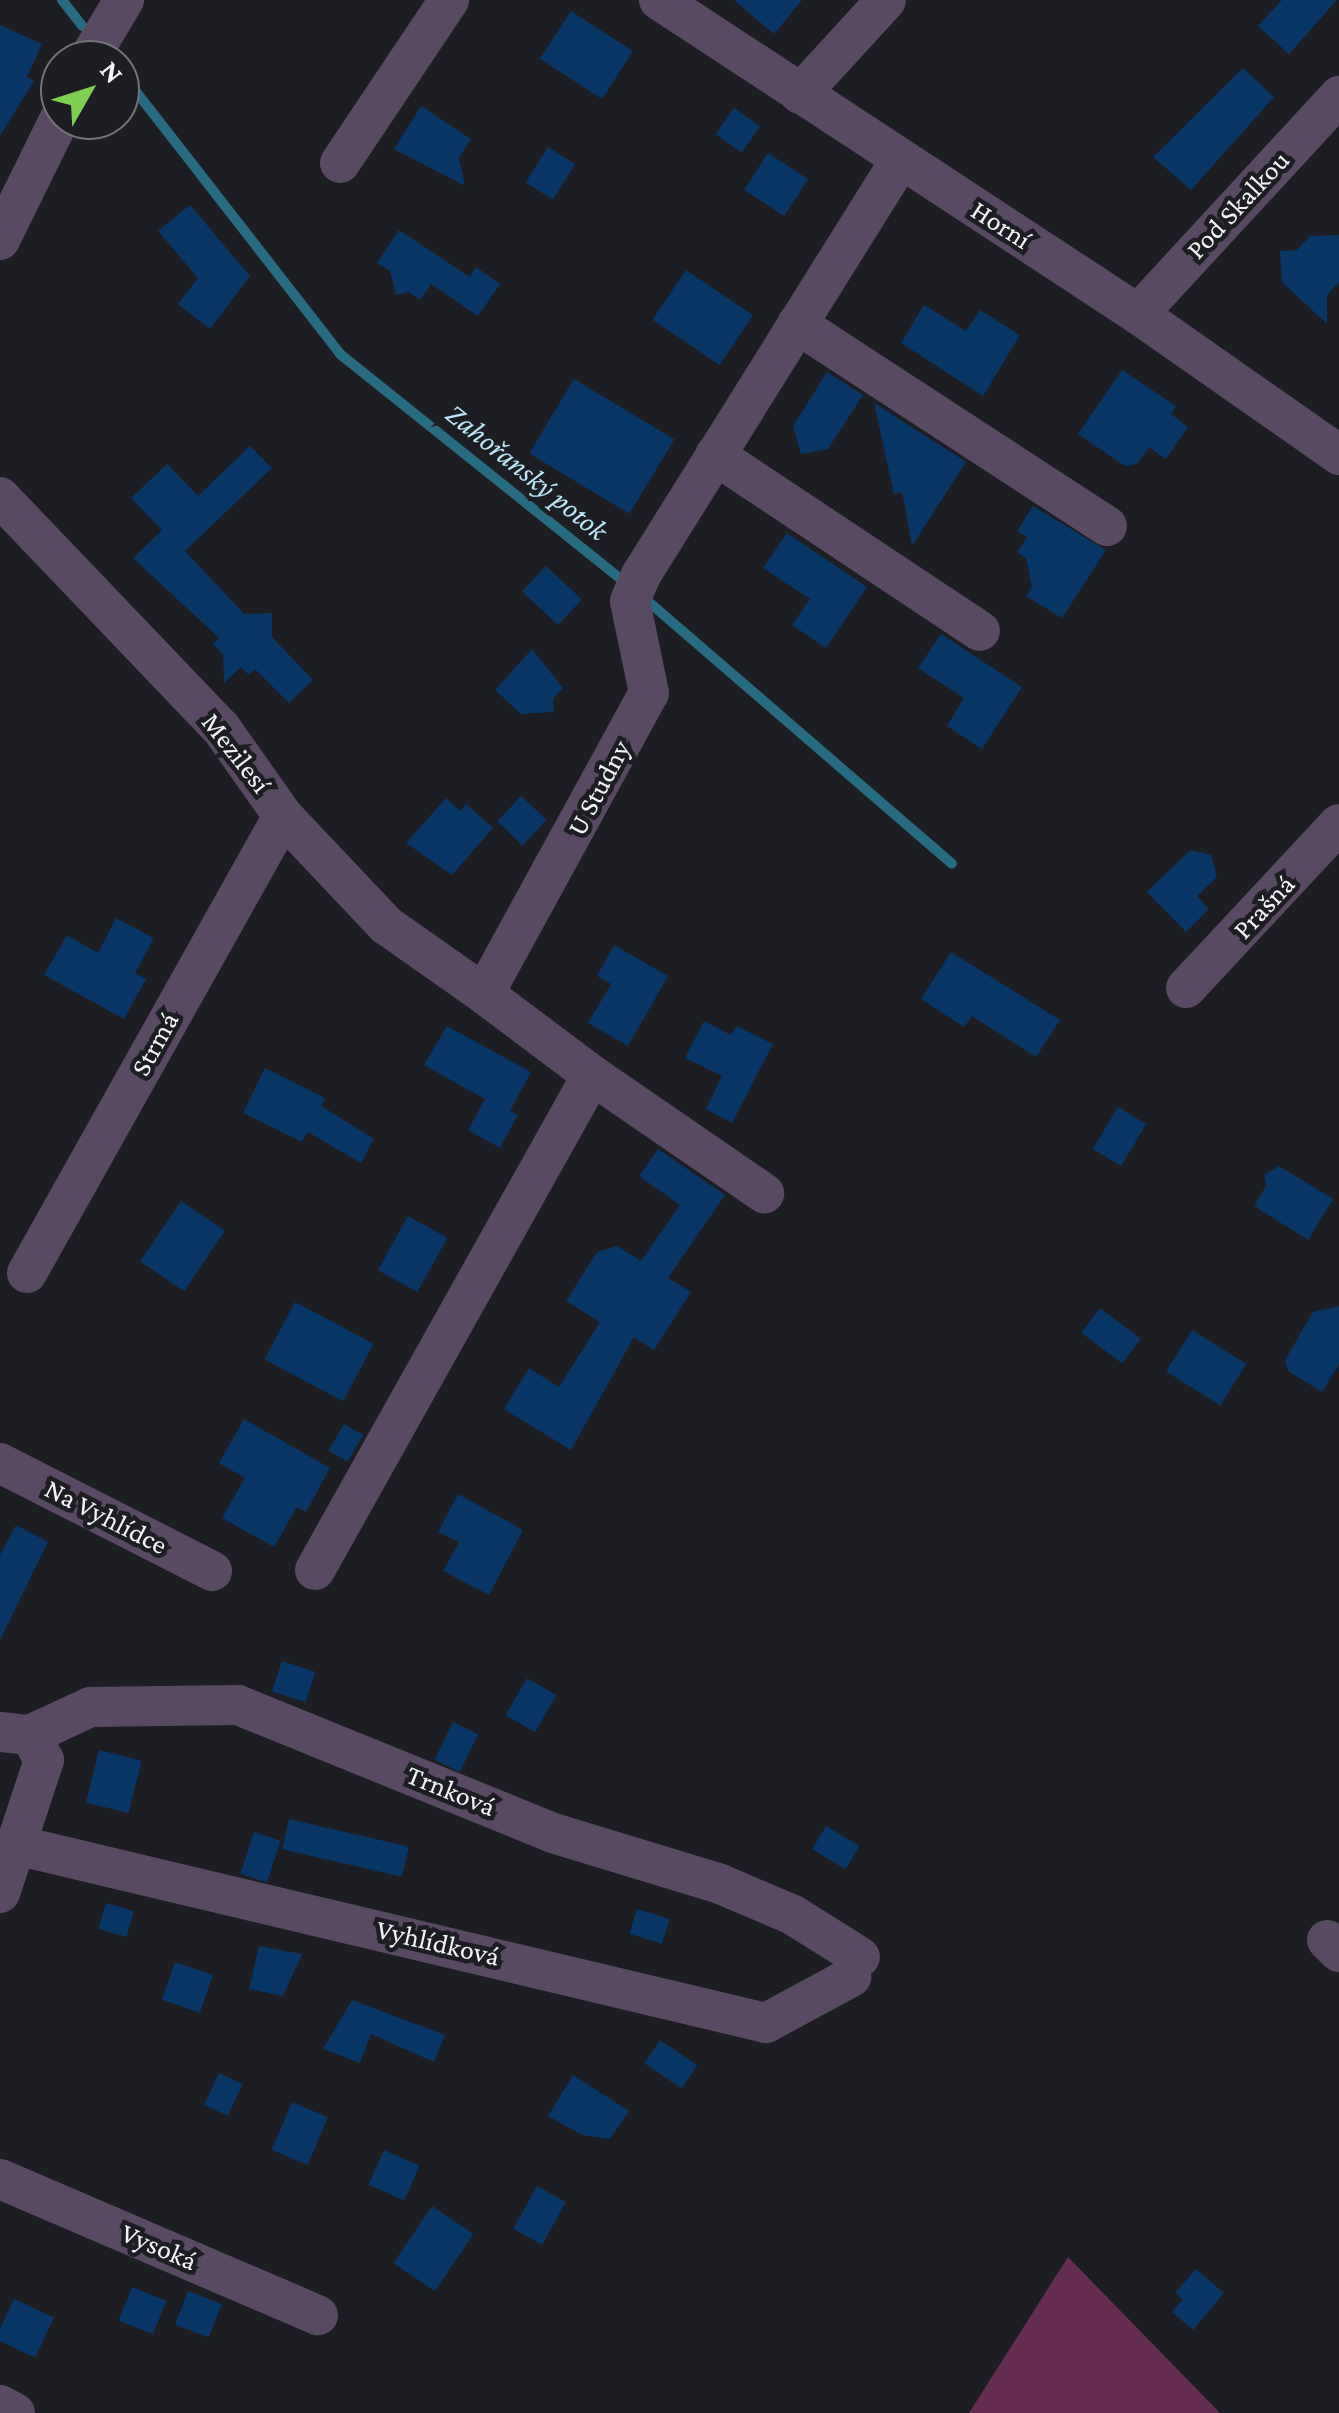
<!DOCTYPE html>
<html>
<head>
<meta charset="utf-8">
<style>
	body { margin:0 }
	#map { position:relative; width:1339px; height:2413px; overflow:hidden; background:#1d1e23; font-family:"Crimson Pro",serif }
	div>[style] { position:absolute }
	.forest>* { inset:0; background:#662d53 }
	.stream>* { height:10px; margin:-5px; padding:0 5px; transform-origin:5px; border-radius:5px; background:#276b82 }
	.building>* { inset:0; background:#073564; transform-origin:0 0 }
	.street>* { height:40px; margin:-20px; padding:0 20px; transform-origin:20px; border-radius:20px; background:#594a63 }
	span { translate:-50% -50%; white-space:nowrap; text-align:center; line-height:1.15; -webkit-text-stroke:9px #1d1e23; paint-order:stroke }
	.street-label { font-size:28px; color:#f3f3f7 }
	.water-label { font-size:30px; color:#bae5f6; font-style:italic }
	.north { position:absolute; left:40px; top:40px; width:100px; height:100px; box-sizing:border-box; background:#1d1e23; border:2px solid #737378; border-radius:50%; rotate:51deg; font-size:28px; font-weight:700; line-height:40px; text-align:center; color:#f3f3f7 }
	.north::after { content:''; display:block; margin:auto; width:35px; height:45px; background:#7fd052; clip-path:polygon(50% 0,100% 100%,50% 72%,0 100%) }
</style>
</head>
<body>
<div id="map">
	<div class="forest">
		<div style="clip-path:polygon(1068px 2257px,1220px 2413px,969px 2413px)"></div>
	</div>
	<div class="stream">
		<div style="left:62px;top:0;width:33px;rotate:52deg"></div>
		<div style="left:120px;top:71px;width:358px;rotate:52.1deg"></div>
		<div style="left:340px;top:354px;width:366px;rotate:38.7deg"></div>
		<div style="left:643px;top:597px;width:408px;rotate:40.8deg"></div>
	</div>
	<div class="building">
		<div style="clip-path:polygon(734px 0,802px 0,774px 34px)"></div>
		<div style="clip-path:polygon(1282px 0,1337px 0,1289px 54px,1258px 26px)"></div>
		<div style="left:571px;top:11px;width:74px;height:57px;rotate:33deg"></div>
		<div style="clip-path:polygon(0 25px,42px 44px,27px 77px,34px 81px,0 136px)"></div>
		<div style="clip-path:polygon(1243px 68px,1274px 97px,1191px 190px,1153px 157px)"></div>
		<div style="clip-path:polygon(421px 106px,471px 139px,459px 158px,465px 186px,394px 149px)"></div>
		<div style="left:734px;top:108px;width:32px;height:32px;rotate:35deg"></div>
		<div style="left:548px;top:147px;width:32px;height:42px;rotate:32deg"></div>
		<div style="left:768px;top:153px;width:48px;height:44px;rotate:33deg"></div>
		<div style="clip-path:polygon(190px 205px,250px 276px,210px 329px,178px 304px,198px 278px,158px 231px)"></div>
		<div style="clip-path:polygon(399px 230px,470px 277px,476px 267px,500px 284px,478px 316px,431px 284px,420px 300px,409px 292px,396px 295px,390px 271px,377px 263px)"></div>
		<div style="clip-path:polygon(1339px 235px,1339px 282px,1327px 295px,1327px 324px,1282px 282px,1280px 251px,1297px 250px,1310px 236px)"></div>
		<div style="left:686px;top:270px;width:81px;height:60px;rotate:34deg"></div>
		<div style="clip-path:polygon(924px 305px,966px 331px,980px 310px,1020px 335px,983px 396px,901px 343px)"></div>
		<div style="clip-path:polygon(1122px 370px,1176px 406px,1171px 414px,1188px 427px,1166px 459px,1149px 447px,1137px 464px,1125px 466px,1078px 434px)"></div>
		<div style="clip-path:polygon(827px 372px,863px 395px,828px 449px,801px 454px,793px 426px)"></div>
		<div style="left:574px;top:379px;width:117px;height:87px;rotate:31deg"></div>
		<div style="clip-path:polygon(874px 403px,966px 462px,912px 546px,902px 492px,894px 494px)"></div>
		<div style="clip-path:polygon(250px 446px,272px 468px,185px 551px,244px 614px,272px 613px,272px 637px,313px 680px,289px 703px,255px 669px,249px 675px,241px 667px,224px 683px,223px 654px,213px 644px,219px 638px,133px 558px,162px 530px,131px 498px,167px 464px,198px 496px)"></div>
		<div style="clip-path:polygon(1033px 506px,1106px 550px,1062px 618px,1026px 596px,1032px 587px,1026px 558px,1017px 552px,1027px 537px,1017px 531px)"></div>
		<div style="clip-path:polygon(787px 533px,867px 587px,826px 648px,792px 625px,810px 599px,763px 568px)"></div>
		<div style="left:546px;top:566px;width:49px;height:35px;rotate:43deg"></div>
		<div style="clip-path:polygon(941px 634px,1022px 687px,982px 749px,947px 726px,964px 698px,918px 668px)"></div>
		<div style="clip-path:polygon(532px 649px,563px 688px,553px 699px,554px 712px,521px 714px,495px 690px)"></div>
		<div style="left:521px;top:796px;width:35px;height:35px;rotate:43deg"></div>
		<div style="clip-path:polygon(446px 798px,460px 811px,466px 804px,493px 828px,452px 875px,406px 843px)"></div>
		<div style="clip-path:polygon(1190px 850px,1211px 855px,1217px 877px,1197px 896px,1209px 909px,1186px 932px,1147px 892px)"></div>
		<div style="clip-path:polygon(116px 918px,154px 938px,135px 973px,146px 979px,124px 1019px,44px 975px,67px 935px,98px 953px)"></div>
		<div style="clip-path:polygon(614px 945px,668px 976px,628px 1046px,588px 1023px,611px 984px,597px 976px)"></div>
		<div style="clip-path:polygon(951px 952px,1060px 1020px,1036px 1057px,972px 1016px,964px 1027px,921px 999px)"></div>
		<div style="clip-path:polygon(704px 1021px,731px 1035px,736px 1026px,773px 1044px,732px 1123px,706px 1109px,722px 1076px,685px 1058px)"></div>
		<div style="clip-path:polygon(447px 1026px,531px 1072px,510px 1111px,518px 1115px,500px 1148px,468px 1130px,485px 1099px,424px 1065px)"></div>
		<div style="clip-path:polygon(265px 1068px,325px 1098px,321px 1106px,374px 1139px,361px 1163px,308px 1132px,302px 1142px,243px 1113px)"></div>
		<div style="left:1118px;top:1107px;width:33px;height:49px;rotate:31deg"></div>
		<div style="clip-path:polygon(658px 1149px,725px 1195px,668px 1278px,691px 1292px,654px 1350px,634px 1337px,571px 1450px,504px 1409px,529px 1368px,559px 1387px,600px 1322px,566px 1301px,597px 1252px,617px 1246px,641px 1261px,680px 1205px,639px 1176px)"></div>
		<div style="clip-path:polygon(1279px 1166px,1333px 1199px,1308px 1240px,1254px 1206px,1266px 1186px,1264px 1175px)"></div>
		<div style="left:181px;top:1201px;width:53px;height:73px;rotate:34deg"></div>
		<div style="left:408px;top:1216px;width:45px;height:62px;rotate:29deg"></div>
		<div style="left:295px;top:1302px;width:89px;height:65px;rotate:28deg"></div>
		<div style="clip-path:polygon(1339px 1306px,1339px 1364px,1322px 1392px,1288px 1371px,1285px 1360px,1313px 1312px)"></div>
		<div style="left:1100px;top:1308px;width:51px;height:31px;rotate:37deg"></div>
		<div style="left:1192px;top:1330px;width:64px;height:49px;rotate:32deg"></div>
		<div style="clip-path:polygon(244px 1419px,330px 1468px,306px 1512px,297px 1507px,274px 1547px,222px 1518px,245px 1478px,219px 1463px)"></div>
		<div style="left:344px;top:1424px;width:22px;height:31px;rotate:30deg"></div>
		<div style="clip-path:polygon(458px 1494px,523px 1530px,489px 1595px,443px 1571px,459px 1542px,438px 1532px)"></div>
		<div style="clip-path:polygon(16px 1525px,48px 1542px,0 1640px,0 1555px)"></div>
		<div style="left:282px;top:1661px;width:35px;height:32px;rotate:18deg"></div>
		<div style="left:527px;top:1678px;width:34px;height:43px;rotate:30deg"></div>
		<div style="left:453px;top:1722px;width:28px;height:42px;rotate:26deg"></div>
		<div style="left:99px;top:1750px;width:44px;height:54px;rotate:14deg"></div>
		<div style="left:289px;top:1819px;width:123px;height:31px;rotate:13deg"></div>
		<div style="left:826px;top:1826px;width:39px;height:27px;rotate:31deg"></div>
		<div style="left:254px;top:1832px;width:28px;height:44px;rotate:18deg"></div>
		<div style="left:106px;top:1903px;width:29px;height:27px;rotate:16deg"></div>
		<div style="left:637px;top:1909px;width:34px;height:26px;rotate:17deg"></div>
		<div style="clip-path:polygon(259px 1946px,302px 1954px,283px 1996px,249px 1989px)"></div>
		<div style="left:175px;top:1962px;width:40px;height:40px;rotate:19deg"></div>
		<div style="clip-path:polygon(352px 2000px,445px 2035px,434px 2062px,371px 2034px,360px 2063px,323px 2049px)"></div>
		<div style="left:660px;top:2040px;width:45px;height:28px;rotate:34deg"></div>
		<div style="left:219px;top:2073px;width:26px;height:35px;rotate:25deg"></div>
		<div style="clip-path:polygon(573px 2075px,629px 2111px,610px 2139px,582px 2135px,548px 2116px)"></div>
		<div style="left:292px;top:2102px;width:39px;height:52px;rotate:23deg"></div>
		<div style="left:384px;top:2150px;width:39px;height:38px;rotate:24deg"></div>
		<div style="left:537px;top:2186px;width:33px;height:49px;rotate:29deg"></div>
		<div style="left:432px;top:2206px;width:50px;height:69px;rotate:34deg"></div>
		<div style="clip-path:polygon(1196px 2269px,1224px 2293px,1193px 2330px,1172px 2312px,1183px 2299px,1175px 2293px)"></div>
		<div style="left:132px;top:2287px;width:37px;height:36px;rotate:22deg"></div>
		<div style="left:188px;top:2291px;width:36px;height:36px;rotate:21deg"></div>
		<div style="left:14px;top:2299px;width:44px;height:44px;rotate:25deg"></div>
	</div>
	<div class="street">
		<div style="left:659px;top:0;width:573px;rotate:33.25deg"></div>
		<div style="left:1138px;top:314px;width:246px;rotate:35deg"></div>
		<div style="left:88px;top:60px;width:70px;rotate:-59deg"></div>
		<div style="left:800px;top:94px;width:127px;rotate:-47.5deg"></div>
		<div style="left:340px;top:163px;width:196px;rotate:-56.2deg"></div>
		<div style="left:0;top:240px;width:136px;rotate:-63.8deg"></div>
		<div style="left:1138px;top:314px;width:297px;rotate:-47.3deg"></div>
		<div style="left:797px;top:324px;width:370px;rotate:33.1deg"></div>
		<div style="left:715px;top:455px;width:318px;rotate:33.6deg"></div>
		<div style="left:0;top:497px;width:320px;rotate:46.3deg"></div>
		<div style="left:221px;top:728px;width:108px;rotate:54.8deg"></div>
		<div style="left:283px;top:816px;width:150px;rotate:46.6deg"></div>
		<div style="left:386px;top:925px;width:120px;rotate:35.1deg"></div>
		<div style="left:1186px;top:988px;width:224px;rotate:-47deg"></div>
		<div style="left:592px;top:1075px;width:209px;rotate:34.5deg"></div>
		<div style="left:27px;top:1273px;width:524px;rotate:-60.74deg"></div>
		<div style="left:0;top:1463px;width:238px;rotate:27deg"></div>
		<div style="left:315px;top:1570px;width:567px;rotate:-60.77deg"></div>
		<div style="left:592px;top:1075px;width:135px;rotate:-143.1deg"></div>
		<div style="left:484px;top:994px;width:343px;rotate:-61.3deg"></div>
		<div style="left:649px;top:693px;width:94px;rotate:-101.7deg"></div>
		<div style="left:630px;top:601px;width:28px;rotate:-67deg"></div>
		<div style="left:641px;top:575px;width:489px;rotate:-58deg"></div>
		<div style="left:0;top:1732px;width:30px;rotate:6deg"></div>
		<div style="left:30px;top:1735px;width:66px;rotate:-25deg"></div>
		<div style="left:90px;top:1707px;width:148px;rotate:-0.8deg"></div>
		<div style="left:238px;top:1705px;width:340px;rotate:22.1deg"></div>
		<div style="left:553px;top:1833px;width:172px;rotate:16.9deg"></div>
		<div style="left:718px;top:1883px;width:82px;rotate:23.1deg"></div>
		<div style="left:793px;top:1915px;width:79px;rotate:32.1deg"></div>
		<div style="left:16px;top:1845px;width:771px;rotate:13.35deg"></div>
		<div style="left:766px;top:2023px;width:97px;rotate:-28.4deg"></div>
		<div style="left:0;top:1893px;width:140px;rotate:-71.7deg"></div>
		<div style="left:44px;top:1760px;width:29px;rotate:-119deg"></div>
		<div style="left:1327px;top:1940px;width:17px;rotate:45deg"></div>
		<div style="left:0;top:2179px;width:346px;rotate:23.2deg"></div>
		<div style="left:0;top:2405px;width:17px;rotate:28deg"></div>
	</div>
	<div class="street-label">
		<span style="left:1238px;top:205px;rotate:-47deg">Pod Skalkou</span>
		<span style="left:1001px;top:225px;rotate:33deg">Horní</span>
		<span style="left:236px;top:753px;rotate:52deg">Mezilesí</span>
		<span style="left:599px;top:788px;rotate:-62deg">U Studny</span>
		<span style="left:1264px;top:907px;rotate:-47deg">Prašná</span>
		<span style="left:155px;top:1044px;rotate:-61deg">Strmá</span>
		<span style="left:106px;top:1517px;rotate:27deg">Na Vyhlídce</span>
		<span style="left:451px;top:1791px;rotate:22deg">Trnková</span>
		<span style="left:438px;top:1943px;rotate:13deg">Vyhlídková</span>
		<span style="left:159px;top:2247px;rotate:23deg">Vysoká</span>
	</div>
	<div class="water-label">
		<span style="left:527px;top:472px;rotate:39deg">Zahořanský potok</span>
	</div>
	<div class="north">N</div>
</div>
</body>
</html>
